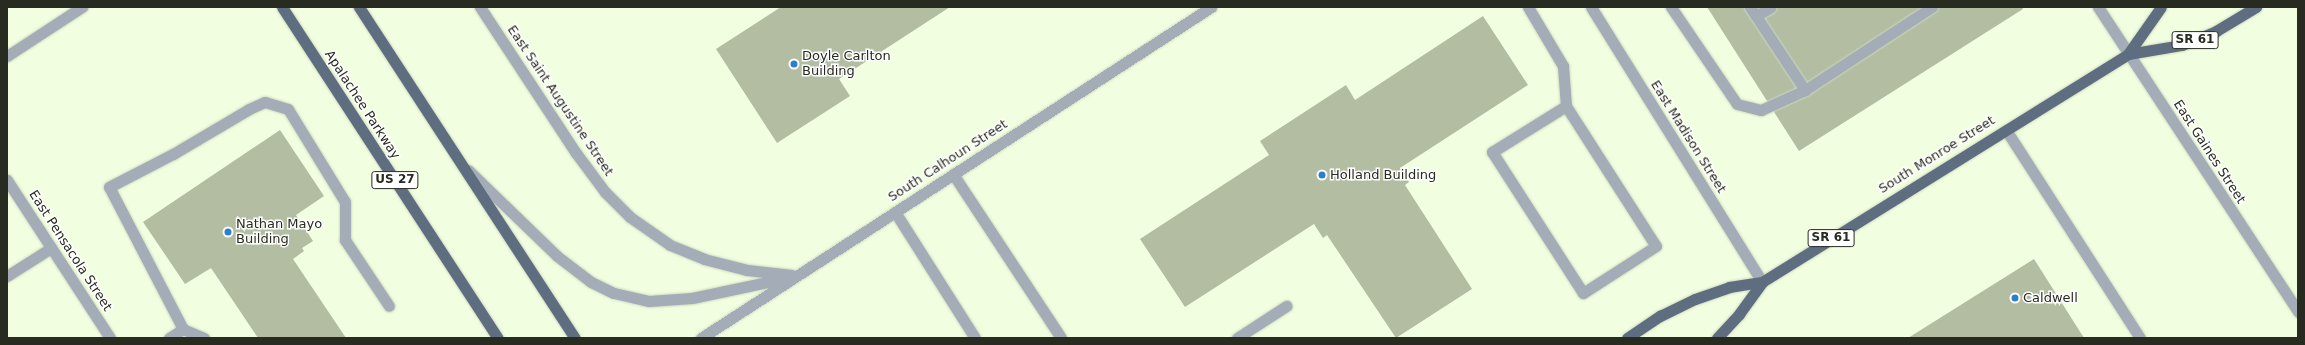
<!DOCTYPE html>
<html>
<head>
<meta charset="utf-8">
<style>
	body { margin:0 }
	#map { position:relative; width:2305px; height:345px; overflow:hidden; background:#f1fee0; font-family:"DejaVu Sans",sans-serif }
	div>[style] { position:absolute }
	.building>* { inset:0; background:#b2bda2 }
	.roads { filter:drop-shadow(0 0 1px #cdd8bd) drop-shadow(0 0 1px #cdd8bd) }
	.service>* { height:11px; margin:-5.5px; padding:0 5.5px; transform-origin:5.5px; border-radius:5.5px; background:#a3acb7 }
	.minor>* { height:11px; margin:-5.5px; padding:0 5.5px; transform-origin:5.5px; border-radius:5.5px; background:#a3acb7 }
	.tertiary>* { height:11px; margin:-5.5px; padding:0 5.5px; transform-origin:5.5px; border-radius:5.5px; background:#a3acb7 }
	.primary>* { height:11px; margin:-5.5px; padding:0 5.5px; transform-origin:5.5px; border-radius:5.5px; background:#5e6e80 }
	.dots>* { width:11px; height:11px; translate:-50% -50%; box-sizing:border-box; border:2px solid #fff; border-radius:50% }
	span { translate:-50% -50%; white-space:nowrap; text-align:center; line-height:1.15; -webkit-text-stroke:3px #fff; paint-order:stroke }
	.shield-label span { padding:1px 3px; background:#fff; border:1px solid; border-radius:3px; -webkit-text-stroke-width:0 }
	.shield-label { font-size:12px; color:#272b20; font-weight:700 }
	.poi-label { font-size:13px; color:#272b20 }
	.left { translate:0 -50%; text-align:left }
	.street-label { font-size:13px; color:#272b20 }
	.frame { position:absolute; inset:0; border:8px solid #272b20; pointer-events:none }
</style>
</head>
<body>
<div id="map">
	<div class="building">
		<div style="clip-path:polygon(781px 7px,950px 7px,839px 79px,850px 96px,777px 143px,716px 49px)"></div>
		<div style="clip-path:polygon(1707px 7px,2022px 7px,2023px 9px,1799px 151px)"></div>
		<div style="clip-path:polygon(1483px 16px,1528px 85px,1400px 168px,1409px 182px,1405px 185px,1472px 289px,1396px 338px,1327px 235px,1323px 238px,1314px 224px,1185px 307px,1140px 239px,1269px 155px,1260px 141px,1346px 85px,1355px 100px)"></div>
		<div style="clip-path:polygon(280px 130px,324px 196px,296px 215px,313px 241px,302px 248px,304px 251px,293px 259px,346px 338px,258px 338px,211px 268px,185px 284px,143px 222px)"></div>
		<div style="clip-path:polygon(2034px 259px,2084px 338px,1908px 338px)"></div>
	</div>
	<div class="roads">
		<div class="service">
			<div style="left:1528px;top:7px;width:69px;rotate:59.3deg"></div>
			<div style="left:1563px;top:66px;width:40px;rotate:85.7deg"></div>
			<div style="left:1671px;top:7px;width:117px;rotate:55.8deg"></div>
			<div style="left:1737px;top:104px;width:25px;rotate:14deg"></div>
			<div style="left:1761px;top:110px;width:48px;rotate:-24.4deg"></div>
			<div style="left:1805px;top:90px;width:152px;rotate:-33.2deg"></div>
			<div style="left:1750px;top:7px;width:100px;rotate:56.5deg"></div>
			<div style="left:1756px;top:16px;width:17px;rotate:-31deg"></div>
			<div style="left:1566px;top:106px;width:166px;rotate:57.3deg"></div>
			<div style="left:1656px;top:246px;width:87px;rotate:147.2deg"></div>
			<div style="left:1583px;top:293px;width:168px;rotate:-122.8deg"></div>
			<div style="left:1492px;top:152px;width:87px;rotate:-31.9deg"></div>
			<div style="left:2006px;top:130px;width:247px;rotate:57.2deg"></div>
			<div style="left:953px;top:174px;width:196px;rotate:56.6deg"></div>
			<div style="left:895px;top:212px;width:149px;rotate:57.6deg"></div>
			<div style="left:7px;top:276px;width:52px;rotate:-32.5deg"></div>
			<div style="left:169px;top:338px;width:17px;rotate:-33deg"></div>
			<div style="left:204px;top:338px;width:23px;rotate:-157deg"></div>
			<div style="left:183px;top:329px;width:160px;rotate:-117.5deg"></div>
			<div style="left:109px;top:187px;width:72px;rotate:-27.3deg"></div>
			<div style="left:173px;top:154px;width:88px;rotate:-30.6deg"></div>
			<div style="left:249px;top:109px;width:17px;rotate:-24deg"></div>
			<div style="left:265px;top:102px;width:24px;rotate:17deg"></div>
			<div style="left:288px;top:109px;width:109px;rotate:58.5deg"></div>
			<div style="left:345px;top:202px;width:38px;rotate:90deg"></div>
			<div style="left:345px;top:240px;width:79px;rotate:56.3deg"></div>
			<div style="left:1237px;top:338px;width:59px;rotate:-33.1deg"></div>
		</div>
		<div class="minor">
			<div style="left:480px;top:7px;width:175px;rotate:56.7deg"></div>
			<div style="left:576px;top:153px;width:49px;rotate:53.4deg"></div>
			<div style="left:605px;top:192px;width:35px;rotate:45deg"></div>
			<div style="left:630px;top:217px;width:49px;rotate:35deg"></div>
			<div style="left:670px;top:245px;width:37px;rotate:22deg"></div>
			<div style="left:704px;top:259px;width:44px;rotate:14.3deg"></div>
			<div style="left:747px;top:270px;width:45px;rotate:6.3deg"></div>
			<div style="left:1591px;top:7px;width:324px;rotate:58.1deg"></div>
			<div style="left:7px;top:180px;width:189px;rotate:56.9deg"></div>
		</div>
		<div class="tertiary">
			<div style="left:2098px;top:7px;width:365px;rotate:56.7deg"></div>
			<div style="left:7px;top:56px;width:90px;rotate:-33.2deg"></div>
			<div style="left:468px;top:170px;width:124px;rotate:44deg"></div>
			<div style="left:557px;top:256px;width:43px;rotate:37.4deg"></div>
			<div style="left:591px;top:282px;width:25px;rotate:26deg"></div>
			<div style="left:614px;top:293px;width:36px;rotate:13deg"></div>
			<div style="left:649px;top:301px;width:43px;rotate:-4deg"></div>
			<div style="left:692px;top:298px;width:96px;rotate:-12deg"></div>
			<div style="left:701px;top:338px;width:608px;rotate:-32.98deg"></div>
		</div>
		<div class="primary">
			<div style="left:282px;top:7px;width:395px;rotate:56.9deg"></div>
			<div style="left:359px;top:7px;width:395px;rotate:56.9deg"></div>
			<div style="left:2128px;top:54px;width:57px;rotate:-54.9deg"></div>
			<div style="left:1627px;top:338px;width:40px;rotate:-34deg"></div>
			<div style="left:1660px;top:316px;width:39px;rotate:-26deg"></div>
			<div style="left:1695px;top:299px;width:36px;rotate:-19deg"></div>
			<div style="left:1729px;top:287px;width:33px;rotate:-9deg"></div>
			<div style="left:1762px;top:282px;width:431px;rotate:-31.9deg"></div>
			<div style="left:2128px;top:54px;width:55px;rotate:-9.5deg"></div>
			<div style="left:2182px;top:45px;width:37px;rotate:-22deg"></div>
			<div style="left:2216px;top:31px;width:47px;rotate:-31deg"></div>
			<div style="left:1717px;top:338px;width:33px;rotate:-47deg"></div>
			<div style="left:1739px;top:314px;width:39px;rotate:-54deg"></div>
		</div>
	</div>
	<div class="dots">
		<div style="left:794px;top:64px;background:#2c7fce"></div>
		<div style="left:1322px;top:175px;background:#2c7fce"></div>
		<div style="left:228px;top:232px;background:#2c7fce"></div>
		<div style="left:2015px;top:298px;background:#2c7fce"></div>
	</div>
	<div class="shield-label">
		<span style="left:2195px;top:40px">SR 61</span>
		<span style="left:395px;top:180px">US 27</span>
		<span style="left:1831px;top:238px">SR 61</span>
	</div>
	<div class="poi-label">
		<span class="left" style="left:802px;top:64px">Doyle Carlton<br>Building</span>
		<span class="left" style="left:1330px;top:175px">Holland Building</span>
		<span class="left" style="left:236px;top:232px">Nathan Mayo<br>Building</span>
		<span class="left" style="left:2023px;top:298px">Caldwell</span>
	</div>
	<div class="street-label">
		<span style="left:560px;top:101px;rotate:56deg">East Saint Augustine Street</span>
		<span style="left:362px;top:105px;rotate:57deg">Apalachee Parkway</span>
		<span style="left:1688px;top:137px;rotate:58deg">East Madison Street</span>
		<span style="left:2209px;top:152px;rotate:57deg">East Gaines Street</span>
		<span style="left:1937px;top:155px;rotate:-32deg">South Monroe Street</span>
		<span style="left:948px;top:161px;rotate:-33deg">South Calhoun Street</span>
		<span style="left:70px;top:251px;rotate:57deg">East Pensacola Street</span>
	</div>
	<div class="frame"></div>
</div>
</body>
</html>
